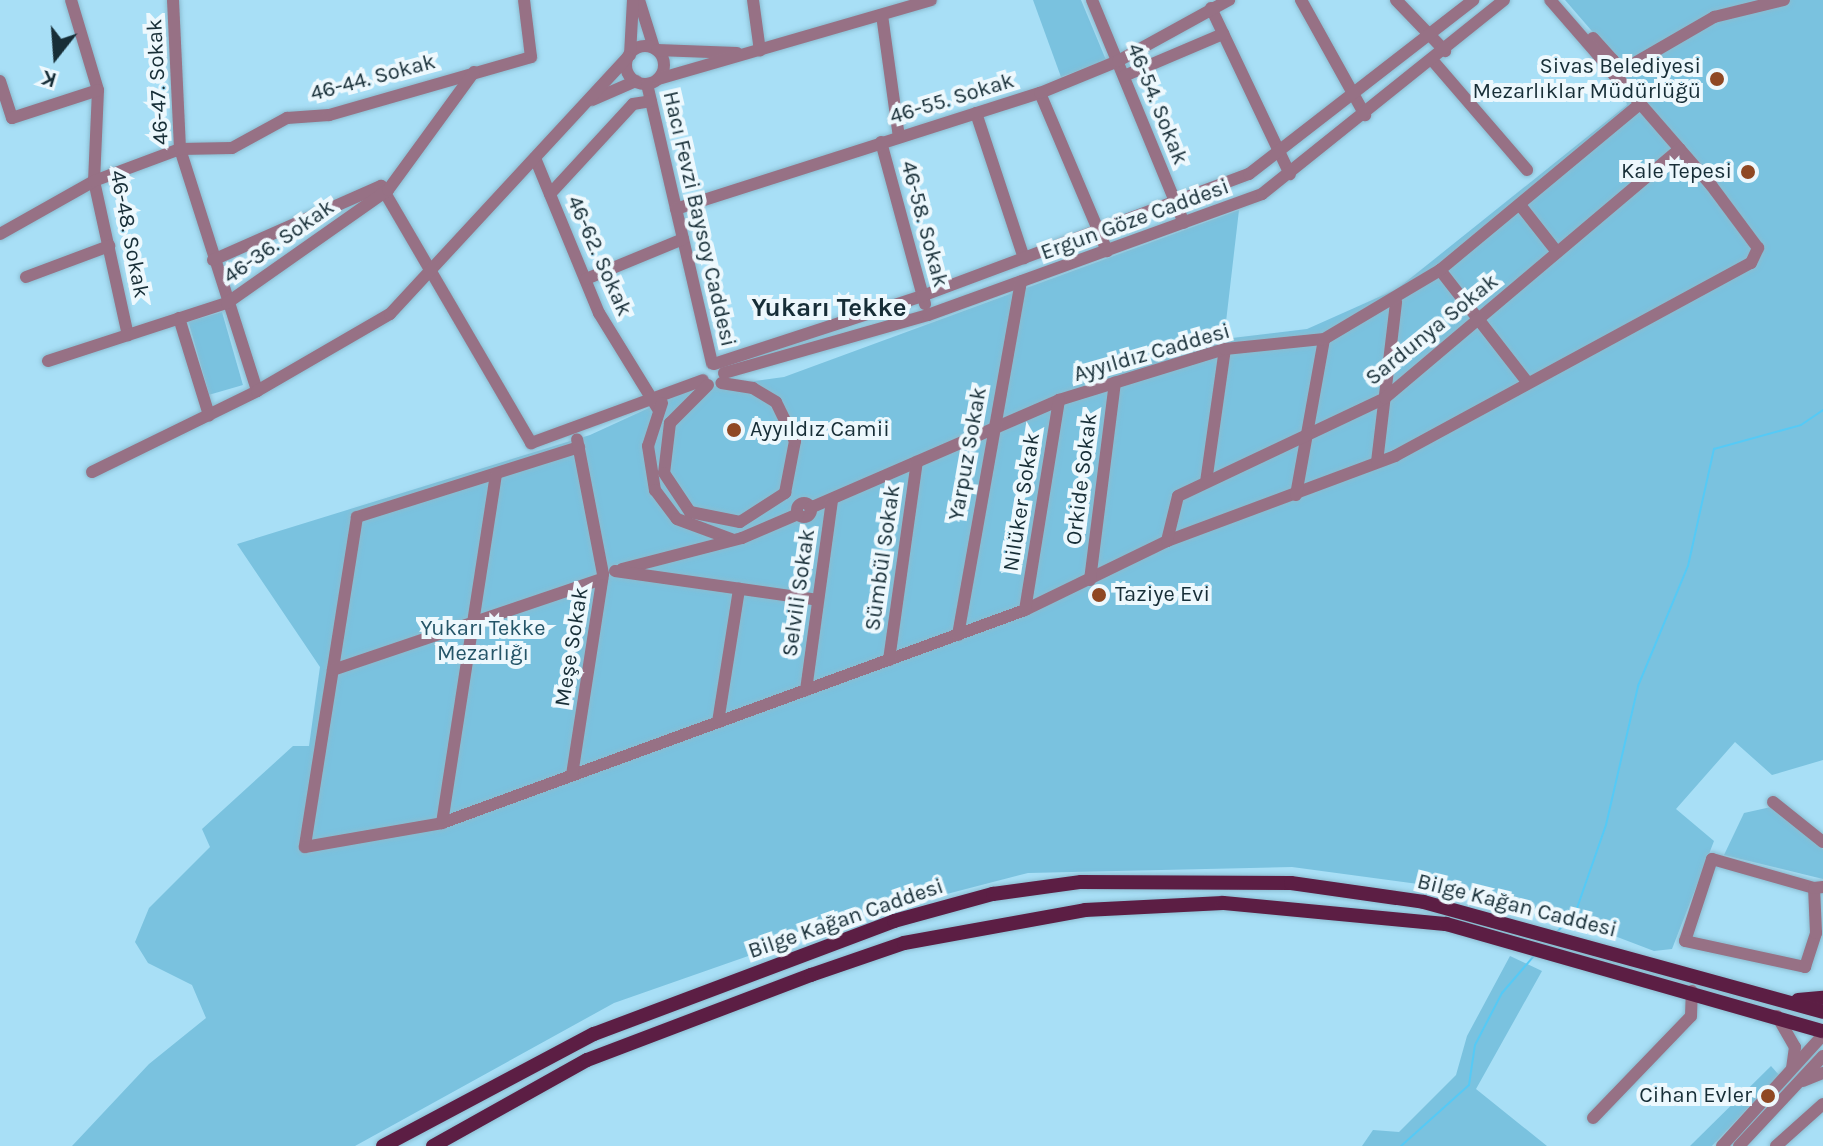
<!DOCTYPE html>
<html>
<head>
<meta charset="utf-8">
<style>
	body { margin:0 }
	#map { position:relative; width:1823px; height:1146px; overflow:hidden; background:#a8dff6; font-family:Karla,sans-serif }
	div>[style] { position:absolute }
	.green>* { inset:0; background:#7ac2df; transform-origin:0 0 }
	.stream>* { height:2px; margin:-1px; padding:0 1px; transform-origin:1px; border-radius:1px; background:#55caf6 }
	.roads { filter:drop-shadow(0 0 2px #8bbcd0) drop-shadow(0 0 2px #8bbcd0) }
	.minor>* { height:12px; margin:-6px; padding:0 6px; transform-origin:6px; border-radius:6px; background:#977185 }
	.minor>.ring { margin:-6px; padding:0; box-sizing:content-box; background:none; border:12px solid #977185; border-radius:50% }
	.major>* { height:14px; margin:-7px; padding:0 7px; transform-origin:7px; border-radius:7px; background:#5c1e44 }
	.dots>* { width:22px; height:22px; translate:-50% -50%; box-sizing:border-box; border:4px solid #edf8fd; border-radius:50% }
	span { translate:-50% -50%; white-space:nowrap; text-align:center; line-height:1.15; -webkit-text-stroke:8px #edf8fd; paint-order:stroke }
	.poi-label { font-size:22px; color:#172e37 }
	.right { translate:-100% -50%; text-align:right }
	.left { translate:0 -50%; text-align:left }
	.street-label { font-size:22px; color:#172e37 }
	.park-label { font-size:22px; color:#255568 }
	.quarter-label { font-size:26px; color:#172e37; font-weight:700 }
	.north { position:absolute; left:16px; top:16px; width:80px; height:80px; -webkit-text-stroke:6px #edf8fd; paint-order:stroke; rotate:197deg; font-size:22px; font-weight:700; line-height:32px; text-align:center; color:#172e37 }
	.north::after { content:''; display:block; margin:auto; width:28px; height:36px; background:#172e37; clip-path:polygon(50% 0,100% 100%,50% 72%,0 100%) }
</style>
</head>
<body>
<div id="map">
	<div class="green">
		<div style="clip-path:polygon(1033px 0,1081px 0,1106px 60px,1061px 77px)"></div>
		<div style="clip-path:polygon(1565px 0,1823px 0,1823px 760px,1772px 775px,1735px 742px,1676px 809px,1714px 841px,1672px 949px,1654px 951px,1557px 914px,1433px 886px,1292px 867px,1028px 873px,866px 915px,614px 1003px,355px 1146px,72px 1146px,149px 1064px,206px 1018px,192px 985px,148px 963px,135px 942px,149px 908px,210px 847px,202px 829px,293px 746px,309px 746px,320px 667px,237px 544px,590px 435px,688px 390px,784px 377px,1239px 210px,1224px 339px,1307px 329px,1397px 289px,1627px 105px,1617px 60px)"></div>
		<div style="left:222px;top:312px;width:76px;height:35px;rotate:74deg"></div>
		<div style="clip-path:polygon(1771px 807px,1823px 849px,1823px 879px,1724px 855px,1744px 813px)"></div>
		<div style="clip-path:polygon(1510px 956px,1542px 971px,1476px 1089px,1547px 1146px,1362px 1146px,1373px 1130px,1399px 1132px,1456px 1075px,1467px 1036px)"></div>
		<div style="clip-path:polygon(1771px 1066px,1779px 1075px,1712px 1146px,1690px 1146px)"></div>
	</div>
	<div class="stream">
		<div style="left:1557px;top:932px;width:28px;rotate:-48deg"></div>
		<div style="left:1576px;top:911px;width:91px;rotate:-70.8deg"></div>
		<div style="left:1606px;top:825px;width:143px;rotate:-77deg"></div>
		<div style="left:1638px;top:686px;width:130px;rotate:-67.4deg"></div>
		<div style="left:1688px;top:566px;width:120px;rotate:-77.5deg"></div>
		<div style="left:1714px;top:449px;width:90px;rotate:-15.4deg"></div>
		<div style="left:1801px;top:425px;width:27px;rotate:-34deg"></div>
		<div style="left:1401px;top:1146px;width:91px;rotate:-41.9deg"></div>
		<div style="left:1469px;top:1085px;width:40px;rotate:-81.5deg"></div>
		<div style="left:1475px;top:1045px;width:59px;rotate:-62.6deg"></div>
		<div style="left:1502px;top:993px;width:48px;rotate:-49.3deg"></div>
	</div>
	<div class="roads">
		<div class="minor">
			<div style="left:71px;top:0;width:94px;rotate:73.3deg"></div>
			<div style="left:98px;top:90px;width:91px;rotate:92.5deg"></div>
			<div style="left:94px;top:181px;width:158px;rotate:77.6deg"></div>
			<div style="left:173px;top:0;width:149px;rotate:87.3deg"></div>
			<div style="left:180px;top:149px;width:254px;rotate:72.3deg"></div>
			<div style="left:639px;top:0;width:50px;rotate:72.6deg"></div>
			<div style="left:753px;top:0;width:51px;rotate:82.2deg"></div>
			<div style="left:1092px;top:0;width:241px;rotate:67.6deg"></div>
			<div style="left:1301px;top:0;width:132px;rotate:60.9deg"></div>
			<div style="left:1396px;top:0;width:71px;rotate:46.1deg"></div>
			<div style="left:1211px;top:8px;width:184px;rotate:64.6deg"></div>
			<div style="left:882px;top:15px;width:123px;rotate:82.1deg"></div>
			<div style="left:1593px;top:38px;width:30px;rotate:48deg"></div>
			<div style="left:1613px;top:60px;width:15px;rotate:86deg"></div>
			<div class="ring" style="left:626px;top:46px;width:26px;height:26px"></div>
			<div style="left:657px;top:50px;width:80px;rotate:2.1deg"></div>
			<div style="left:630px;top:55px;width:55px;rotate:-86.9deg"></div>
			<div style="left:1433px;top:61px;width:144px;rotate:49.2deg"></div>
			<div style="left:1614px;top:75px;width:116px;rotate:-30.1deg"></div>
			<div style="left:1714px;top:17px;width:72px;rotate:-13.7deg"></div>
			<div style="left:1124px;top:76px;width:108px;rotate:-23deg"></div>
			<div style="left:658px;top:79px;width:284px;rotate:-16.1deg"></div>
			<div style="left:0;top:81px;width:39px;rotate:72deg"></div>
			<div style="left:12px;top:118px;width:90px;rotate:-18deg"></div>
			<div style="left:647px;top:84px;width:287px;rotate:76.9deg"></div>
			<div style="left:1040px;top:93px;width:172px;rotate:67deg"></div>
			<div style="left:592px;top:100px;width:48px;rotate:-23.4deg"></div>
			<div style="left:976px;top:113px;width:153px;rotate:71.7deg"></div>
			<div style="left:881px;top:142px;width:168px;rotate:74.8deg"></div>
			<div style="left:535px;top:158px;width:168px;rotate:67.6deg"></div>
			<div style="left:599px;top:313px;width:113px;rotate:58.4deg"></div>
			<div style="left:550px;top:194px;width:122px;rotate:-47.3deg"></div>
			<div style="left:633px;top:104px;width:18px;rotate:-9deg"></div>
			<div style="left:1520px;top:205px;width:60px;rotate:51.8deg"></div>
			<div style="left:676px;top:209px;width:382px;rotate:-17.7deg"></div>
			<div style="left:1040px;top:93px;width:84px;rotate:-22.3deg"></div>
			<div style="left:1118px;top:61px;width:127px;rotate:-28.8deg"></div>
			<div style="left:0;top:234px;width:108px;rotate:-29.4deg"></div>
			<div style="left:94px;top:181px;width:92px;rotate:-20.4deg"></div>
			<div style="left:180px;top:149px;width:52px;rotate:-1.1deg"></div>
			<div style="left:232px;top:148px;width:63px;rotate:-28.6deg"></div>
			<div style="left:287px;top:118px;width:42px;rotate:-4.1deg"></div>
			<div style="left:329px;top:115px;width:210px;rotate:-16deg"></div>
			<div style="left:531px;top:57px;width:57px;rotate:-97deg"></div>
			<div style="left:213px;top:260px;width:184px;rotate:-23.8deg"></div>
			<div style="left:381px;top:186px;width:298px;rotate:59.7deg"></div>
			<div style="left:531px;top:443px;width:183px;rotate:-20.1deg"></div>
			<div style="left:1440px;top:270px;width:143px;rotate:52.1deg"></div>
			<div style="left:26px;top:277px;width:89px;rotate:-20.5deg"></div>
			<div style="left:586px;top:279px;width:105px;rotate:-22.4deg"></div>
			<div style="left:179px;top:318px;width:102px;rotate:72.8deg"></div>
			<div style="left:48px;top:361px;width:188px;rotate:-18deg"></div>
			<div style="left:227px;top:303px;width:197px;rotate:-35.1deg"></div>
			<div style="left:388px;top:190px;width:146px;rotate:-53.9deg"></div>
			<div style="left:714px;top:364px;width:219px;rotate:-18.1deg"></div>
			<div style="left:922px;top:296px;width:349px;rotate:-20.5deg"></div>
			<div style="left:1249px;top:174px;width:284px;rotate:-37.8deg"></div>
			<div style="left:724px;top:373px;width:212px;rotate:-15.9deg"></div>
			<div style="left:928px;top:315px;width:355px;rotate:-19.9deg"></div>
			<div style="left:1262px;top:194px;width:310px;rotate:-38.7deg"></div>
			<div style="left:708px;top:385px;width:54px;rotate:135deg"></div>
			<div style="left:670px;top:423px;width:50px;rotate:96.8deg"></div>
			<div style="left:664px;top:473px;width:47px;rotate:56.3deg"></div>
			<div style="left:690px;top:512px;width:51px;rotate:11.3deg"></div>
			<div style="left:740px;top:522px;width:54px;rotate:-32.8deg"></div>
			<div style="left:785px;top:493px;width:53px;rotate:-79.1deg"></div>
			<div style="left:795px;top:441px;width:43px;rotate:-116deg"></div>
			<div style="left:776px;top:402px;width:27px;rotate:-149deg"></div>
			<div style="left:753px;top:388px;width:32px;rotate:-171deg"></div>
			<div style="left:662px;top:403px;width:45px;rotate:108deg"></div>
			<div style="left:648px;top:446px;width:45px;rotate:81deg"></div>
			<div style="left:655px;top:490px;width:36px;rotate:53deg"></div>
			<div style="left:677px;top:519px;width:58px;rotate:20.3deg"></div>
			<div style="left:579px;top:447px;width:233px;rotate:162.5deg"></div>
			<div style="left:357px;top:517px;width:334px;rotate:99deg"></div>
			<div style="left:305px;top:847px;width:139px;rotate:-9.9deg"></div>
			<div style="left:442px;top:823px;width:621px;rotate:-20.07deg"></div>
			<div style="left:1025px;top:610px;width:158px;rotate:-25.9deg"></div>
			<div style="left:1167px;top:541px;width:243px;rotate:-20.4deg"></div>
			<div style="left:1395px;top:456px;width:405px;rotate:-28.5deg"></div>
			<div style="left:1751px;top:263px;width:17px;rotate:-65deg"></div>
			<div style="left:1758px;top:248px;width:79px;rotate:-126.7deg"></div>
			<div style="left:1711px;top:185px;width:245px;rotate:-131deg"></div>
			<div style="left:1377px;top:462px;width:161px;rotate:-83.2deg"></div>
			<div style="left:92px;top:472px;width:184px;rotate:-26.1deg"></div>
			<div style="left:257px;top:391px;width:154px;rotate:-30.1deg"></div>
			<div style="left:390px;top:314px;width:350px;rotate:-47.2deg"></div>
			<div style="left:1206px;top:482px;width:134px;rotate:-81.9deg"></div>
			<div style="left:1296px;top:495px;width:158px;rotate:-79.8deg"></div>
			<div class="ring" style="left:797px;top:503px;width:2px;height:2px"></div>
			<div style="left:810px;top:508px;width:271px;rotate:-23.4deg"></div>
			<div style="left:1059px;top:400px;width:174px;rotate:-17.1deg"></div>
			<div style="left:1225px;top:349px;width:100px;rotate:-5.8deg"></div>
			<div style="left:1324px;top:339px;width:135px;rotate:-30.7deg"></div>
			<div style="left:1440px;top:270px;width:260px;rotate:-39.7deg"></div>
			<div style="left:1167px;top:541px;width:46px;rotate:-76.3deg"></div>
			<div style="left:1178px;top:496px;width:229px;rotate:-25.3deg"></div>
			<div style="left:1385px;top:398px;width:386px;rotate:-40.2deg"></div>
			<div style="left:622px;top:569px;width:124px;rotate:-14.5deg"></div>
			<div style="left:742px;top:538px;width:61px;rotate:-23.2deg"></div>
			<div style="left:615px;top:571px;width:205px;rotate:8.1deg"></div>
			<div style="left:1090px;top:580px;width:199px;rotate:-82.8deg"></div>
			<div style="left:1025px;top:610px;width:213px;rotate:-80.8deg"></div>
			<div style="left:958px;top:635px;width:359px;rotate:-79.9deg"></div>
			<div style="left:889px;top:660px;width:200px;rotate:-82deg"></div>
			<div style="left:333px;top:670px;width:284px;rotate:-18.7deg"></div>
			<div style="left:806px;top:690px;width:191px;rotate:-82.2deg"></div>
			<div style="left:718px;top:722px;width:135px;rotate:-81deg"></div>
			<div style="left:572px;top:775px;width:203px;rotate:-81.2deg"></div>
			<div style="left:603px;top:574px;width:137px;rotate:-100.9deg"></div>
			<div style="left:1773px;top:802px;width:64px;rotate:38.7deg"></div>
			<div style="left:442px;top:823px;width:353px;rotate:-81.2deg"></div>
			<div style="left:1814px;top:888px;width:106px;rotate:-164.1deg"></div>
			<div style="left:1712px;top:859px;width:86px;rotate:108.2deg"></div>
			<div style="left:1685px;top:941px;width:123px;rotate:12.2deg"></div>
			<div style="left:1805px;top:967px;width:36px;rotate:-72deg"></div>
			<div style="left:1816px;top:933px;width:45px;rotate:-92.5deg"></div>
			<div style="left:1814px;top:888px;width:9px;rotate:-6deg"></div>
			<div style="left:1777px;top:1016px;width:36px;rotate:60deg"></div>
			<div style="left:1795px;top:1047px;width:21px;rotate:98deg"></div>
			<div style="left:1803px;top:1081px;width:22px;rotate:-22deg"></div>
			<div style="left:1593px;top:1118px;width:141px;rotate:-46.1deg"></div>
			<div style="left:1691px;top:1016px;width:25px;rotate:-88deg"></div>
			<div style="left:1722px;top:1146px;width:150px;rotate:-47.7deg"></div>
			<div style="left:1739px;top:1146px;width:123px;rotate:-47deg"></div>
			<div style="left:1776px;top:1146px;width:63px;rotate:-41.8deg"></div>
		</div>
		<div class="major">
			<div style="left:1798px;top:1000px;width:25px;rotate:-5deg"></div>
			<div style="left:383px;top:1146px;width:239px;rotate:-28deg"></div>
			<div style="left:594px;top:1034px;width:321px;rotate:-20.6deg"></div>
			<div style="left:894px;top:921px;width:103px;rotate:-15.3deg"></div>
			<div style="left:993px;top:894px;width:89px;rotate:-7.8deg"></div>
			<div style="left:1081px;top:882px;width:210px;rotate:0.3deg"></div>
			<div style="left:1291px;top:883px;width:134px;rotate:8.1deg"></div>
			<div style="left:1424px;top:902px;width:414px;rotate:15.4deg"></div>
			<div style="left:433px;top:1146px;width:176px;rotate:-29.2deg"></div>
			<div style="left:587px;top:1060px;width:240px;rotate:-20.8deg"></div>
			<div style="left:811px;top:975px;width:98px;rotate:-19deg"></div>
			<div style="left:904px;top:943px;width:184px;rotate:-10.3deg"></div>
			<div style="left:1085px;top:910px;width:138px;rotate:-2.9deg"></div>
			<div style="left:1223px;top:903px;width:224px;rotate:5.4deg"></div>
			<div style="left:1446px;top:924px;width:391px;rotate:15.9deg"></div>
		</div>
	</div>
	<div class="dots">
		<div style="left:1717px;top:79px;background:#8f4823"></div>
		<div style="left:1748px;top:172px;background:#8f4823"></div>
		<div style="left:734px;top:430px;background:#8f4823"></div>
		<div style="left:1099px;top:595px;background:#8f4823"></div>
		<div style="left:1768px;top:1096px;background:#8f4823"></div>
	</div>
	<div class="poi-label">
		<span class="right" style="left:1701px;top:79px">Sivas Belediyesi<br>Mezarlıklar Müdürlüğü</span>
		<span class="right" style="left:1732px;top:172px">Kale Tepesi</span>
		<span class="left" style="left:750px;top:430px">Ayyıldız Camii</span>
		<span class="left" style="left:1115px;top:595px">Taziye Evi</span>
		<span class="right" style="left:1752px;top:1096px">Cihan Evler</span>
	</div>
	<div class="street-label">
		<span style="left:373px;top:78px;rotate:-15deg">46-44. Sokak</span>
		<span style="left:158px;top:82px;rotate:-93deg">46-47. Sokak</span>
		<span style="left:952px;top:99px;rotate:-17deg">46-55. Sokak</span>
		<span style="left:1157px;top:104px;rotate:68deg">46-54. Sokak</span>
		<span style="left:699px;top:219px;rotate:77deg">Hacı Fevzi Baysoy Caddesi</span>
		<span style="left:1135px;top:220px;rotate:-20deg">Ergun Göze Caddesi</span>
		<span style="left:924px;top:224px;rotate:75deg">46-58. Sokak</span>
		<span style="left:129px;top:234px;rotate:79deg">46-48. Sokak</span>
		<span style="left:279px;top:242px;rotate:-35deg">46-36. Sokak</span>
		<span style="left:599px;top:256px;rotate:66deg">46-62. Sokak</span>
		<span style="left:1432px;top:330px;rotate:-39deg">Sardunya Sokak</span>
		<span style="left:1152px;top:353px;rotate:-16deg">Ayyıldız Caddesi</span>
		<span style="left:968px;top:454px;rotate:-80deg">Yarpuz Sokak</span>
		<span style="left:1082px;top:479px;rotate:-83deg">Orkide Sokak</span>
		<span style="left:1022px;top:502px;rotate:-81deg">Nilüker Sokak</span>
		<span style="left:883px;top:558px;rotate:-82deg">Sümbül Sokak</span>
		<span style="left:799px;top:593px;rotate:-82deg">Selvili Sokak</span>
		<span style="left:572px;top:647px;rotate:-81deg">Meşe Sokak</span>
		<span style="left:1517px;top:906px;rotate:14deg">Bilge Kağan Caddesi</span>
		<span style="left:846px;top:919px;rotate:-19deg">Bilge Kağan Caddesi</span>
	</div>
	<div class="park-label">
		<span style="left:483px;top:641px">Yukarı Tekke<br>Mezarlığı</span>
	</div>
	<div class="quarter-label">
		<span style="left:829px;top:308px">Yukarı Tekke</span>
	</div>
	<div class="north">K</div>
</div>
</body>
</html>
